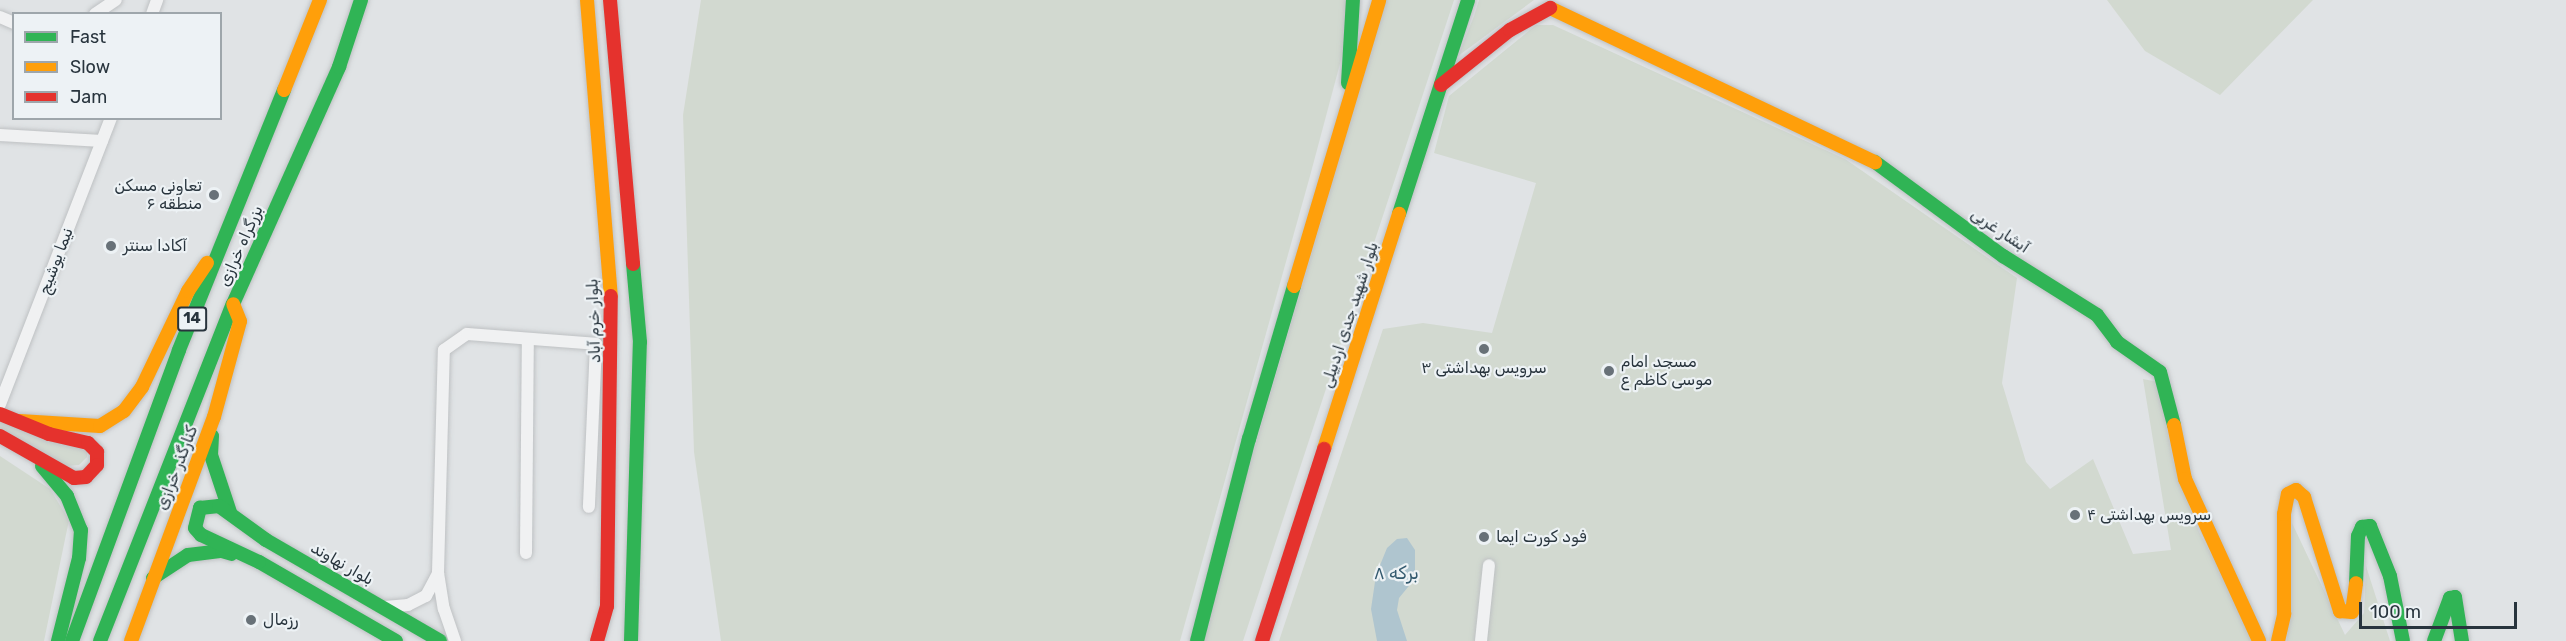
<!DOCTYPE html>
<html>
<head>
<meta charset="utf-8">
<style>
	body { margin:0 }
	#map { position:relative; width:2566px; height:641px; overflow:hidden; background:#e0e3e5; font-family:Rubik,Cairo,sans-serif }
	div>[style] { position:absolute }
	.green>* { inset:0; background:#d2d9d0 }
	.water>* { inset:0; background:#afc5cf }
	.roads { filter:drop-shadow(0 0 2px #bec1c3) drop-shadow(0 0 2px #bec1c3) }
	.street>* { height:12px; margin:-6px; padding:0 6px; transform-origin:6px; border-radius:6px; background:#f0f1f2 }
	.fast>* { height:14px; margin:-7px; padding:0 7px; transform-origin:7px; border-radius:7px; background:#30b455 }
	.slow>* { height:14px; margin:-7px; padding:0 7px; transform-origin:7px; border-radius:7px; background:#ff9f0a }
	.jam>* { height:14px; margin:-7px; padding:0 7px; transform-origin:7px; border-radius:7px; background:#e5322d }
	.dots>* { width:16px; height:16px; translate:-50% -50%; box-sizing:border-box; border:3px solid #edf2f5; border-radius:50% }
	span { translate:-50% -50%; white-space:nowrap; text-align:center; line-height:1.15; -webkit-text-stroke:4.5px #edf2f5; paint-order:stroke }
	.shield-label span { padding:2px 4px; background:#edf2f5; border:2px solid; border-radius:4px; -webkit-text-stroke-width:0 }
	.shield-label { font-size:15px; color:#28343d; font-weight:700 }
	.poi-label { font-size:16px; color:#28343d }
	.right { translate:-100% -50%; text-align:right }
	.left { translate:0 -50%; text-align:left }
	.street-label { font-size:16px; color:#28343d }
	.water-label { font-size:18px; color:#345a6f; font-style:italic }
	.legend { position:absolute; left:12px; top:12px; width:210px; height:108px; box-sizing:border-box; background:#edf2f5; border:2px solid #9ea6ab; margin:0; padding:8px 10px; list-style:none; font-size:18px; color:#28343d }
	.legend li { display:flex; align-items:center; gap:12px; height:30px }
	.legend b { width:30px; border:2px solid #9ea6ab }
	.scale { position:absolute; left:2359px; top:602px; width:158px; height:27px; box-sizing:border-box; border:3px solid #28343d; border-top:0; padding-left:8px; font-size:18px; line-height:21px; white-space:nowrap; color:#28343d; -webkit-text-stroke:4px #edf2f5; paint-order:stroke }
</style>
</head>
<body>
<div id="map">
	<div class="green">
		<div style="clip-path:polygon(701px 0,1353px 0,1353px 15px,1310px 176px,1180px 641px,721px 641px,694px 452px,683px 115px)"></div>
		<div style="clip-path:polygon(1386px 0,1454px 0,1243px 641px,1202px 641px,1225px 548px)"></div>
		<div style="clip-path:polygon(1479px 0,1534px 0,1458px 56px,1474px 16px)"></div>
		<div style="clip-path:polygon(2107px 0,2313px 0,2220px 95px,2145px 51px)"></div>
		<div style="clip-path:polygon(1536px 25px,1553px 25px,1845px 159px,2017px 278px,2002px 383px,2026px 462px,2050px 489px,2093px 459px,2133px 554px,2171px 550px,2143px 379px,2158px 382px,2173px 460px,2199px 532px,2258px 641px,1279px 641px,1383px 329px,1423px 323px,1492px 333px,1536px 183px,1434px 153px,1449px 96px)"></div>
		<div style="clip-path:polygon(0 420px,87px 451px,87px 457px,79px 465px,66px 466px,0 429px)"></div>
		<div style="clip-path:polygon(0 456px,50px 489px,69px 520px,44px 641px,0 641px)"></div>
		<div style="clip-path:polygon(2292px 523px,2345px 635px,2364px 613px,2366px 566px,2390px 641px,2287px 641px)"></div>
	</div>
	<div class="water">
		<div style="clip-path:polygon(1407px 538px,1415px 550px,1415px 570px,1413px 581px,1399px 598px,1397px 610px,1407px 641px,1377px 641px,1371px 609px,1376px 575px,1387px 548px,1397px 539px)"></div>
	</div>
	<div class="roads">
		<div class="street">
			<div style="left:95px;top:14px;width:25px;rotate:-34deg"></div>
			<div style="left:152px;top:14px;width:15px;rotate:-70deg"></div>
			<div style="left:0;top:17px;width:15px;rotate:23deg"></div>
			<div style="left:0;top:135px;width:102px;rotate:3.4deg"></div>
			<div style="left:0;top:404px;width:307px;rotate:-68.8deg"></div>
			<div style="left:526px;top:553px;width:214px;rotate:-89.5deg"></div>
			<div style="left:438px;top:573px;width:223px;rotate:-88.5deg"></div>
			<div style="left:444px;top:350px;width:28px;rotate:-35deg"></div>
			<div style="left:467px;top:334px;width:129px;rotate:4.4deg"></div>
			<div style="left:596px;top:344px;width:163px;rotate:92.5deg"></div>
			<div style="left:385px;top:607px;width:23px;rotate:-5deg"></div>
			<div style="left:408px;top:605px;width:20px;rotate:-27deg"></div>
			<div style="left:426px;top:596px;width:26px;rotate:-62deg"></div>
			<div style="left:438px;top:573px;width:36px;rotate:81deg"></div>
			<div style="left:444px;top:609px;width:34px;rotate:71deg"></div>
			<div style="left:1481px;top:641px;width:76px;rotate:-84deg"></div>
		</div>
		<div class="fast">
			<div style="left:1348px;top:83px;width:83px;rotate:-86.6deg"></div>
			<div style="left:1875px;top:162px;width:159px;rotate:36.3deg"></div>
			<div style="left:2003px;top:256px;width:111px;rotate:32.1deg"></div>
			<div style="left:2097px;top:315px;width:34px;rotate:53deg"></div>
			<div style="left:2117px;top:342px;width:52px;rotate:34.9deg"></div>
			<div style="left:2160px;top:372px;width:55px;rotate:75.2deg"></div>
			<div style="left:1399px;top:214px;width:225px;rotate:-72.1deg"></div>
			<div style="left:212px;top:436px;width:19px;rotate:93deg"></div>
			<div style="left:211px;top:455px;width:60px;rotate:71.6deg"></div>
			<div style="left:42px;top:466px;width:39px;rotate:50deg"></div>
			<div style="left:67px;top:496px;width:37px;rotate:68deg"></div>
			<div style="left:81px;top:530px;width:28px;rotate:94deg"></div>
			<div style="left:79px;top:558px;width:86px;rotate:104.2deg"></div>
			<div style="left:153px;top:578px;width:42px;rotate:-33.3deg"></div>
			<div style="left:188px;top:555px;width:34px;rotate:-7deg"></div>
			<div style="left:222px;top:551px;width:10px;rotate:17deg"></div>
			<div style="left:2356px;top:583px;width:47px;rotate:-87.6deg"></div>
			<div style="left:2358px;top:536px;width:10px;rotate:-66deg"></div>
			<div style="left:2362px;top:527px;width:8px;rotate:-7deg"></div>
			<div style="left:2370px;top:526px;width:54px;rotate:68.2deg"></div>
			<div style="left:2390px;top:576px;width:66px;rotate:78.7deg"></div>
			<div style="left:72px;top:641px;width:310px;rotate:-69.8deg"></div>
			<div style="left:179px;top:350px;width:280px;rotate:-68deg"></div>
			<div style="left:100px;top:641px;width:362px;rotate:-68.5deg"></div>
			<div style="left:233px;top:304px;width:260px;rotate:-65.9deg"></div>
			<div style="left:339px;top:67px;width:71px;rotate:-71.8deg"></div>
			<div style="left:396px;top:641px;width:158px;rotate:-150deg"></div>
			<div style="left:259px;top:562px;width:64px;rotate:-155deg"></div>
			<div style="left:201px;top:535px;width:9px;rotate:-131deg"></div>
			<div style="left:195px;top:528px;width:21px;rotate:-76deg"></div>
			<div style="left:200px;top:508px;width:19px;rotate:-6deg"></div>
			<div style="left:219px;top:506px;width:58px;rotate:35.9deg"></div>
			<div style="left:266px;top:540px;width:201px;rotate:30.1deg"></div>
			<div style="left:631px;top:641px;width:299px;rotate:-88.3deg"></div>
			<div style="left:640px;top:342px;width:78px;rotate:-95.1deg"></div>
			<div style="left:1197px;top:641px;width:209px;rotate:-75.6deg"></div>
			<div style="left:1249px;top:439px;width:159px;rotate:-73.6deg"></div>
			<div style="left:2434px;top:641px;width:46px;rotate:-69.6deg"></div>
			<div style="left:2450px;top:598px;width:5px;rotate:-11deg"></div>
			<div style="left:2455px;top:597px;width:45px;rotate:81deg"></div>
		</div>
		<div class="slow">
			<div style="left:587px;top:0;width:297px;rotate:85.4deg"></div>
			<div style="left:1550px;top:8px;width:360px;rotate:25.4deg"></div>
			<div style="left:284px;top:90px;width:97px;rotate:-68.2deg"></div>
			<div style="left:1294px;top:286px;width:298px;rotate:-73.4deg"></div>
			<div style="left:20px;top:421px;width:80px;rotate:3.6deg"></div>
			<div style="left:100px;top:426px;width:28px;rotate:-32deg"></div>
			<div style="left:124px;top:411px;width:30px;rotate:-53deg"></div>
			<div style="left:142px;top:387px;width:106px;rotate:-64.4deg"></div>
			<div style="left:188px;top:291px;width:34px;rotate:-56deg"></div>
			<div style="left:2174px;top:425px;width:55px;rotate:78.5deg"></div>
			<div style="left:2185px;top:479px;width:178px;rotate:65.4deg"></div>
			<div style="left:1324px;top:449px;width:247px;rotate:-72.3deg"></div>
			<div style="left:131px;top:641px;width:239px;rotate:-69.7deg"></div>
			<div style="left:214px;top:417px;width:99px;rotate:-74.8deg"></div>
			<div style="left:240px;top:321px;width:18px;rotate:-112deg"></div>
			<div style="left:2278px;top:641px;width:28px;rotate:-77deg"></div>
			<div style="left:2284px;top:614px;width:100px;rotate:-90deg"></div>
			<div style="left:2284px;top:514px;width:20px;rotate:-79deg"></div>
			<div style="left:2288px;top:494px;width:9px;rotate:-27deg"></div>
			<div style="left:2296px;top:490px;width:11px;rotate:41deg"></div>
			<div style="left:2304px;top:497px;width:120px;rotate:72.5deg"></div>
			<div style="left:2340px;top:611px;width:12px;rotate:5deg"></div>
			<div style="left:2352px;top:612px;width:29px;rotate:-82deg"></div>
		</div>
		<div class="jam">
			<div style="left:610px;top:0;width:265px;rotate:85deg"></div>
			<div style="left:1441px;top:85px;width:88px;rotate:-38.6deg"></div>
			<div style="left:1510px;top:30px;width:46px;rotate:-28.8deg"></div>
			<div style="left:0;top:414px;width:53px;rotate:22.2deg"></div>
			<div style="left:49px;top:434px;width:40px;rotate:13deg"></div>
			<div style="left:88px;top:443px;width:13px;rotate:45deg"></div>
			<div style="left:97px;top:452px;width:13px;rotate:90deg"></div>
			<div style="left:97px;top:465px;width:16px;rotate:133deg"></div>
			<div style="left:86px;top:477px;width:12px;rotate:175deg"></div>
			<div style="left:74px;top:478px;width:85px;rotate:-150.4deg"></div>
			<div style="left:597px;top:641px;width:36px;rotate:-74deg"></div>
			<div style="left:607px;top:606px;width:310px;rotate:-89.3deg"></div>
			<div style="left:1262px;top:641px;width:202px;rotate:-72.1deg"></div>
		</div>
	</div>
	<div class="dots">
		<div style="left:214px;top:195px;background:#687178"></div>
		<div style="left:111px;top:246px;background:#687178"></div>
		<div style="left:1484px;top:349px;background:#687178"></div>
		<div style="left:1609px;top:371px;background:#687178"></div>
		<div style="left:2075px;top:515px;background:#687178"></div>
		<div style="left:1484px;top:537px;background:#687178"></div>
		<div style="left:251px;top:620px;background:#687178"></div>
	</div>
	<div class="shield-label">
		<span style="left:192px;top:319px">14</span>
	</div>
	<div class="poi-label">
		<span class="right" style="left:202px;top:195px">تعاونی مسکن<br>منطقه ۶</span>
		<span class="left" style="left:123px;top:246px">آکادا سنتر</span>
		<span class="left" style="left:1621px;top:371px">مسجد امام<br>موسی کاظم ع</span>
		<span style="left:1484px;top:368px">سرویس بهداشتی ۳</span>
		<span class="left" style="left:2087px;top:515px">سرویس بهداشتی ۴</span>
		<span class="left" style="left:1496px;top:537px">فود کورت ایما</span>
		<span class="left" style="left:263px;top:620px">رزمال</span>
	</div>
	<div class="street-label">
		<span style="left:2000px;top:231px;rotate:34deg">آبشار غربی</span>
		<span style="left:241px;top:246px;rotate:-66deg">بزرگراه خرازی</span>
		<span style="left:56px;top:261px;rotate:-69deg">نیما یوشیج</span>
		<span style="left:1350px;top:315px;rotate:-72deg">بلوار شهید جدی اردبیلی</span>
		<span style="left:594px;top:321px;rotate:-92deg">بلوار خرم آباد</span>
		<span style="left:177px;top:468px;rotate:-69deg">کنارگذر خرازی</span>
		<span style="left:342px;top:564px;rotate:30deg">بلوار نهاوند</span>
	</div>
	<div class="water-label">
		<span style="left:1396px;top:573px">برکه ۸</span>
	</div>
	<ul class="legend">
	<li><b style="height:8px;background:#30b455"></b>Fast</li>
	<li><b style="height:8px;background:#ff9f0a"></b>Slow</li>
	<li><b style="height:8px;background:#e5322d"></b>Jam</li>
	</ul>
	<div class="scale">100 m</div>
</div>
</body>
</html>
